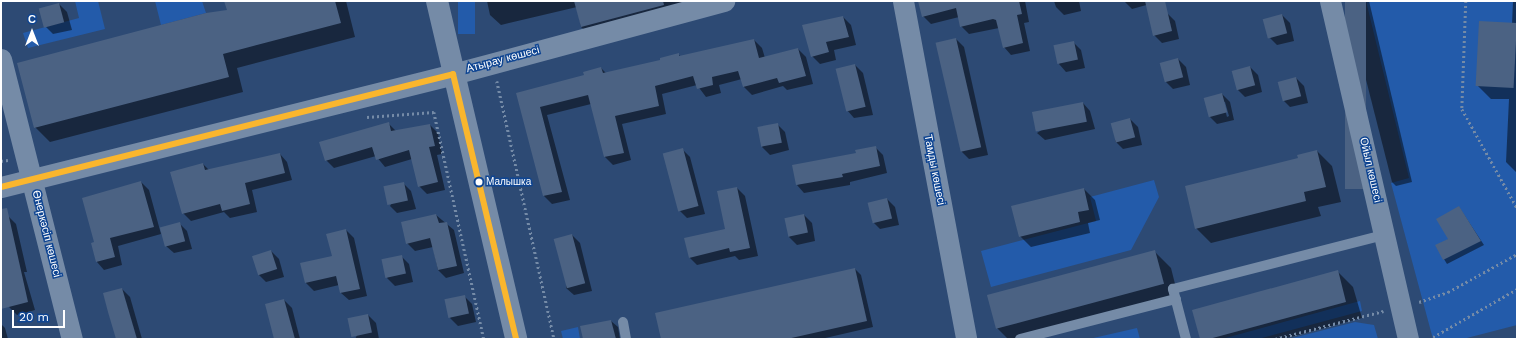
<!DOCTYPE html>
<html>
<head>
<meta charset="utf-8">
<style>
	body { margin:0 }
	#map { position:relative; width:1518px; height:340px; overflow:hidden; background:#2d4a74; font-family:"Work Sans",sans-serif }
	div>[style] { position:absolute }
	.green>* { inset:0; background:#235baa; transform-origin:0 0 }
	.shadow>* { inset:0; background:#0007 }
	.building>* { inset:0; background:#4b6283; transform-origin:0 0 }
	.path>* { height:2.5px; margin-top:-1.25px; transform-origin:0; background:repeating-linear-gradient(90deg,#758ba7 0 2px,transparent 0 5px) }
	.service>* { height:10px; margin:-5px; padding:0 5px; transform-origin:5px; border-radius:5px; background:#758ba7 }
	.minor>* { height:21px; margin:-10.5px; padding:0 10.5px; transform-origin:10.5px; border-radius:10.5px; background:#758ba7 }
	.tertiary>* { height:22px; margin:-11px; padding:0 11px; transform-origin:11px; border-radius:11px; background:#758ba7 }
	.bus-1>* { height:6px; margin:-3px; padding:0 3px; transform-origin:3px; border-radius:3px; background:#fab62d }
	.dots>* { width:11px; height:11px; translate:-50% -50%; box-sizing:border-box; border:2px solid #0f4592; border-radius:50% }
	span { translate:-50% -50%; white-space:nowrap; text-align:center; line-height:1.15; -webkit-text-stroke:3px #0f4592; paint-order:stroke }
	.bus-label { font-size:10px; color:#fff }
	.left { translate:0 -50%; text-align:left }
	.street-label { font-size:11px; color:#fff }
	.frame { position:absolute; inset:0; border:2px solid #fff; pointer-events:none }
	.north { position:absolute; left:12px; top:12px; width:40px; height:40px; -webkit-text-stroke:3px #0f4592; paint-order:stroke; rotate:0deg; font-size:11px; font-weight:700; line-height:16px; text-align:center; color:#fff }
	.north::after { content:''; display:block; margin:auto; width:14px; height:18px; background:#fff; clip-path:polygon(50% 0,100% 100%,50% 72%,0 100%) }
	.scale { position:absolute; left:12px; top:310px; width:53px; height:18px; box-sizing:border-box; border:2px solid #fff; border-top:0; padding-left:5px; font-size:12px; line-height:14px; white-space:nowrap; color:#fff; -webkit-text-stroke:3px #0f4592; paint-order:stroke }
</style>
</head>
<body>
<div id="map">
	<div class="green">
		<div style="clip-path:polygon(75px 1px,98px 1px,105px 29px,28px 48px,23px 33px,79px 18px)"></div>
		<div style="clip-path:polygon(155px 1px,202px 1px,206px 13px,161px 25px)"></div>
		<div style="left:458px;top:1px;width:17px;height:33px"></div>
		<div style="clip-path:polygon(1366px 1px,1517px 1px,1517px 325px,1463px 339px,1433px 339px,1391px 183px,1409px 178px)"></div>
		<div style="clip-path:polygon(1154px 180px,1159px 197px,1131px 250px,991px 287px,981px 251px,1096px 221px,1090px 197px)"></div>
		<div style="clip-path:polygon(1360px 301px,1362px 311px,1258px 339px,1222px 339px)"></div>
		<div style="clip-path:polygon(1355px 322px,1374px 325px,1378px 339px,1289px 339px)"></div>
		<div style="clip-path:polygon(578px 327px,580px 339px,563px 339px,561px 331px)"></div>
		<div style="clip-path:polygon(1137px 328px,1140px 339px,1089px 339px)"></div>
	</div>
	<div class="shadow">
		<div style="clip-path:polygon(228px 1px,346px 1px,355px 37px,237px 68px,243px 92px,50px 142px,35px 127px,228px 11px)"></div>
		<div style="clip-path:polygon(487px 1px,697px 1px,592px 37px,581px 27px,577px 7px,501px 25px,490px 15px)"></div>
		<div style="clip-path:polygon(919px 1px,1025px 1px,1029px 22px,1024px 23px,1030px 51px,1011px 55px,1004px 47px,999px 28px,969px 34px,961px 26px,959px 17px,931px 24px,923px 16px)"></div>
		<div style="clip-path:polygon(1054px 1px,1079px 1px,1081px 11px,1064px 15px,1056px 7px)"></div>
		<div style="clip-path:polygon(1124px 1px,1149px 1px,1150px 4px,1132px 9px)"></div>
		<div style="clip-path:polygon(1346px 1px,1369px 1px,1412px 182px,1396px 186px,1392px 182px)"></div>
		<div style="clip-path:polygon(1513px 1px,1517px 1px,1517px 173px,1506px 162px,1509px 99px,1491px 99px,1477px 85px,1512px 24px)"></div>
		<div style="clip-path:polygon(59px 4px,67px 12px,72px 30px,53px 34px,46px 27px)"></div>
		<div style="clip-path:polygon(1167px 13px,1175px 21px,1179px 39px,1162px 43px,1154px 35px)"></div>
		<div style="clip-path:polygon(1282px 15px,1290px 23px,1294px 41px,1277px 45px,1269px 37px)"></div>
		<div style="clip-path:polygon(843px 17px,851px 25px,856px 45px,834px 50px,836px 60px,820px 64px,812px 56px)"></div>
		<div style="clip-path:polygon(956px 39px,964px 47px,988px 155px,969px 159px,961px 151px)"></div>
		<div style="clip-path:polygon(754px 40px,762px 48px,765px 58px,798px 49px,806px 57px,813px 84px,787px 90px,783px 86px,752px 95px,744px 87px,742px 79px,719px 85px,721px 93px,706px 97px,697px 85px,662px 94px,666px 114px,622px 124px,631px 160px,613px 165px,605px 157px,591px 104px,547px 115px,570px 200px,552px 204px,544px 196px,517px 94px,585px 76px,601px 68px,606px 73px,661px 61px,678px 54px,681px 57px)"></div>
		<div style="clip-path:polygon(1073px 42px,1081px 50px,1085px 68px,1066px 72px,1059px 64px)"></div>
		<div style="clip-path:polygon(1178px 59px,1186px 67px,1190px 85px,1173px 89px,1165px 81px)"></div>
		<div style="clip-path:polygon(855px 65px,863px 73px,873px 115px,854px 118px,847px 110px)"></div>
		<div style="clip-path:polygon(1250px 67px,1258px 75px,1262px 92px,1245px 97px,1237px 89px)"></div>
		<div style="clip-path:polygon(1296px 78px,1304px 86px,1308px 103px,1290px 107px,1283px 100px)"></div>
		<div style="clip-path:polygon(evenodd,1222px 94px,1230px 102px,1234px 120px,1217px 124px,1209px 116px,1222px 94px,1223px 102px,1225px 102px,1229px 116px,1227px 117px,1223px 102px)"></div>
		<div style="clip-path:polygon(1083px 103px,1090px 111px,1095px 129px,1045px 140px,1037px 133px)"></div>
		<div style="clip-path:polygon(1130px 119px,1138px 127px,1142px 145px,1123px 149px,1115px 141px)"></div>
		<div style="clip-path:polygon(388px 123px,397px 132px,430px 125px,438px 133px,442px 154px,437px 155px,445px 190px,427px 194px,419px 186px,412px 159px,385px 167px,376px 156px,334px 168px,326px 160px)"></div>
		<div style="clip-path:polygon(777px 124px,785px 132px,789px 150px,770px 155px,762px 147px)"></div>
		<div style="clip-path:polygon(875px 147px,883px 155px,887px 173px,850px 182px,850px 185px,804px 193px,797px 185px)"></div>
		<div style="clip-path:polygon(682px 149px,690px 157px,705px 214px,687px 218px,679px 210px,664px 154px)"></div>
		<div style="clip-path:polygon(1317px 151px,1332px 166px,1341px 202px,1318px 207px,1321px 216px,1211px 243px,1196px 228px,1299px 159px)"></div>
		<div style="clip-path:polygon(280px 154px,287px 162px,292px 180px,252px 190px,257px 212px,230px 218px,224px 212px,191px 221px,183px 213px,203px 164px,209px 170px)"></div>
		<div style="clip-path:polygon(141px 182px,149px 190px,161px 234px,118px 246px,122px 265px,104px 270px,97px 262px,95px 243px)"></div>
		<div style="clip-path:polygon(403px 183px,411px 191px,416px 209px,397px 213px,390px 206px)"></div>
		<div style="clip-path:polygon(737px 188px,745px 196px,758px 256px,739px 260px,735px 256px,697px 265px,689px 257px,726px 230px)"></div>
		<div style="clip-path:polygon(1084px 189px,1095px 200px,1100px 220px,1088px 223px,1090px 233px,1031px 247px,1020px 236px)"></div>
		<div style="clip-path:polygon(887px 199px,895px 207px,899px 225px,880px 229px,872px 221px)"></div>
		<div style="clip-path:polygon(1459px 207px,1484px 245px,1447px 264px,1436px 246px,1449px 239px)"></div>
		<div style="clip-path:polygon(436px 215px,454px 230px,464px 273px,446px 278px,438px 270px,433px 247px,415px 251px,407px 243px)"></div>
		<div style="clip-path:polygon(804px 215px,812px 223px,815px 241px,797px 245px,789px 237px)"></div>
		<div style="clip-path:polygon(8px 216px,16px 224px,27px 272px,24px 272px,35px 310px,17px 315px,9px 307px,1px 278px,1px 217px)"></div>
		<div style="clip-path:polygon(179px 223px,187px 231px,192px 249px,174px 253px,166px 246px)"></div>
		<div style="clip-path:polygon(346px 230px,354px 238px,367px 296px,349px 300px,341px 293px,339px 285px,314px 291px,306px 283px,301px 264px,333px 257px)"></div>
		<div style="clip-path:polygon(572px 235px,580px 243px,592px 291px,574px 295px,566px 288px)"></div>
		<div style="clip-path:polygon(271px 251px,279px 259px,284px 277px,266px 282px,258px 274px)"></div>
		<div style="clip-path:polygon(1155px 252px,1171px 268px,1179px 300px,1029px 339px,1008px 339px,996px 327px)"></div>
		<div style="clip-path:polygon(401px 256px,409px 264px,413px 282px,395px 286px,387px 278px)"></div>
		<div style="clip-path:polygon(855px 269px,861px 275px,873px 327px,821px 339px,662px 339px)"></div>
		<div style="clip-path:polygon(1337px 271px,1353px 287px,1362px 318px,1283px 339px,1201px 339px)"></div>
		<div style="clip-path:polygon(122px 289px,130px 297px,142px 339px,117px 339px)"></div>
		<div style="clip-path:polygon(464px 296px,472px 304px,476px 322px,458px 326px,450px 318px)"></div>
		<div style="clip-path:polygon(284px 300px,292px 308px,300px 339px,275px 339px)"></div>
		<div style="clip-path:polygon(368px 315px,376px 323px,379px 339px,355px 339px)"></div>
		<div style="clip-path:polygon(611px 321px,618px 327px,620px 339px,584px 339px)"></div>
		<div style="clip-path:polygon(1px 324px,5px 328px,8px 339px,1px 339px)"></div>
	</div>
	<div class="building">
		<div style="clip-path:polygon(224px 1px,335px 1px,341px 23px,223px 54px,229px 77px,34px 128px,17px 63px,206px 13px,227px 10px)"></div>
		<div style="clip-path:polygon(574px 1px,663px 1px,664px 5px,581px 27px)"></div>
		<div style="clip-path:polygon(918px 1px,1019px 1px,1022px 14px,1017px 15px,1023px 43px,1003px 48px,996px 20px,993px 19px,960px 27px,956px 8px,922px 17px)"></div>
		<div style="clip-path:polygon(1145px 1px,1165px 1px,1172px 31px,1153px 36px)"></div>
		<div style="left:1345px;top:1px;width:21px;height:188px"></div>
		<div style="left:59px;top:3px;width:20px;height:21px;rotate:75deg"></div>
		<div style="left:1282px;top:14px;width:20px;height:20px;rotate:75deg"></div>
		<div style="clip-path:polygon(843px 16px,849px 37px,826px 42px,829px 52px,811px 57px,802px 25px)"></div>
		<div style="left:1479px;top:21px;width:38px;height:65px;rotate:3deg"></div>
		<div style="left:956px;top:38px;width:112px;height:21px;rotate:77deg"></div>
		<div style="clip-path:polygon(754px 39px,759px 58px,798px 48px,806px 76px,779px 83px,777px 78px,743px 87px,738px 71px,712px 77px,713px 85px,697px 89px,693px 76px,655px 86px,659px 106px,615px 116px,624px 153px,604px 157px,588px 95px,540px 107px,562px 192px,543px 196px,516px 93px,584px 75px,583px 72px,601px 67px,603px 73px,660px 60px,660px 58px,679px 53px,679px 56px)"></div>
		<div style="left:1074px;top:41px;width:19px;height:21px;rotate:78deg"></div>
		<div style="left:1178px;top:58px;width:20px;height:19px;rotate:75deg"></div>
		<div style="left:855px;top:64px;width:44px;height:20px;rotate:76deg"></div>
		<div style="left:1250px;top:66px;width:20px;height:19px;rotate:75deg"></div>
		<div style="left:1296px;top:77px;width:20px;height:19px;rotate:75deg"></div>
		<div style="left:1222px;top:93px;width:20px;height:19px;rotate:75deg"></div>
		<div style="left:1083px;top:102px;width:20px;height:52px;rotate:79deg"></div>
		<div style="left:1130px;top:118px;width:20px;height:20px;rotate:75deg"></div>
		<div style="clip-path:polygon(389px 122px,391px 131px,430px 124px,435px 146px,429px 147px,438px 182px,418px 187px,409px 150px,376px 160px,372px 147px,325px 161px,319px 142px)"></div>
		<div style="left:778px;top:123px;width:20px;height:21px;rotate:79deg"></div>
		<div style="clip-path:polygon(876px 146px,880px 166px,842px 174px,843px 177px,796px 185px,792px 165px,856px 153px,855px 150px)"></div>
		<div style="left:683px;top:148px;width:60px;height:21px;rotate:75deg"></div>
		<div style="clip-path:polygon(1317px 150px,1326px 187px,1304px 192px,1306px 201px,1195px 229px,1185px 186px,1298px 158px,1297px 155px)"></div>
		<div style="clip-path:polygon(280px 153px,285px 173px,245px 183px,250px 204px,222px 211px,220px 204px,182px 214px,170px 172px,203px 163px,205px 170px)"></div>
		<div style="clip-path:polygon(141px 181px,154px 227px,110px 238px,115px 257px,96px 262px,91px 243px,94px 242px,82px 198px)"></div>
		<div style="left:404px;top:182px;width:19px;height:21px;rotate:78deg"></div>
		<div style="clip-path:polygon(737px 187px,750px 248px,730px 252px,729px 248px,689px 258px,684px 238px,725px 229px,717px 191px)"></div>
		<div style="clip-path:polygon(1084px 188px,1089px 210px,1078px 212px,1080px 222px,1019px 237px,1011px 206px)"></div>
		<div style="left:887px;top:198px;width:21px;height:20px;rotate:76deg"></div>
		<div style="clip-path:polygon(1459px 206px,1481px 241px,1443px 260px,1435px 245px,1448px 239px,1436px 219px)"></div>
		<div style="clip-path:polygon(7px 208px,28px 302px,1px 309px,1px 209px)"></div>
		<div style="clip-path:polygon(436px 214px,439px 223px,447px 222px,457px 266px,438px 270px,430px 238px,406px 244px,401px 222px)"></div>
		<div style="left:804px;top:214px;width:19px;height:20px;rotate:78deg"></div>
		<div style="left:180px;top:222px;width:20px;height:21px;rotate:75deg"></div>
		<div style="clip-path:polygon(346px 229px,360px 289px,340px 293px,336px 276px,305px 283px,300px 263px,332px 256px,326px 234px)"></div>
		<div style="left:572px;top:234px;width:51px;height:19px;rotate:75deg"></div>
		<div style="left:271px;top:250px;width:20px;height:20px;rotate:72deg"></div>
		<div style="left:1155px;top:250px;width:35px;height:174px;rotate:75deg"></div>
		<div style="left:402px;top:255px;width:19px;height:21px;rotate:78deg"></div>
		<div style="clip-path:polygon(855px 268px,867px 321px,787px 339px,661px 339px,655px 313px)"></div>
		<div style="clip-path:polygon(1338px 270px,1346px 302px,1209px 339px,1200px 339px,1192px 310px)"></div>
		<div style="clip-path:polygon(122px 288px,137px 339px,116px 339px,108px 312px,103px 293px)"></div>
		<div style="left:465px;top:295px;width:19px;height:21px;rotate:78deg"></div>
		<div style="clip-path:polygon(284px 299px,295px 339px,274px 339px,265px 304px)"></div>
		<div style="left:368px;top:314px;width:19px;height:21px;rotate:78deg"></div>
		<div style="clip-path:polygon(611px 320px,616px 339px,583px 339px,580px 326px)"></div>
	</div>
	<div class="path">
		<div style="left:1466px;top:1px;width:108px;rotate:92.1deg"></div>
		<div style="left:1462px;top:109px;width:113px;rotate:60.9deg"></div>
		<div style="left:497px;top:81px;width:264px;rotate:77.5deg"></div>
		<div style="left:367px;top:117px;width:67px;rotate:-4.3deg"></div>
		<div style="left:434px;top:112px;width:232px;rotate:77.6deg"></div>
		<div style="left:1px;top:161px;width:7px;rotate:-8deg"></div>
		<div style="left:1419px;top:302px;width:31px;rotate:-19deg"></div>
		<div style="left:1448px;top:292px;width:79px;rotate:-28.8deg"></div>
		<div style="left:1433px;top:337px;width:97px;rotate:-29.7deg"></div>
		<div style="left:1275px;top:339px;width:112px;rotate:-14.5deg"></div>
	</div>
	<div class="service">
		<div style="left:623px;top:322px;width:17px;rotate:80deg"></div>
		<div style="left:1020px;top:339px;width:161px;rotate:-14.4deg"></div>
		<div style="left:1186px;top:339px;width:52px;rotate:-104.6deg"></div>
		<div style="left:1173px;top:289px;width:218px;rotate:-14.4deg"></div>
	</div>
	<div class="minor">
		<div style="left:903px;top:1px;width:344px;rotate:79.4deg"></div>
		<div style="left:1330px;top:1px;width:347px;rotate:77deg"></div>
		<div style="left:1px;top:59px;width:289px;rotate:75.8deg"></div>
		<div style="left:1px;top:187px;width:466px;rotate:-14deg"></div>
		<div style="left:453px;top:74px;width:281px;rotate:-15.1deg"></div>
	</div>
	<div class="tertiary">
		<div style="left:437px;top:1px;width:347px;rotate:76.8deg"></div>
	</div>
	<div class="bus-1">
		<div style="left:453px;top:74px;width:272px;rotate:76.6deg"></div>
		<div style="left:1px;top:187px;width:466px;rotate:-14deg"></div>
	</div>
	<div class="dots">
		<div style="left:479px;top:182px;background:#fff"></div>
	</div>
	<div class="bus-label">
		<span class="left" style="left:486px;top:182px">Малышка</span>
	</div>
	<div class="street-label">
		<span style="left:503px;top:60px;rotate:-15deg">Атырау көшесі</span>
		<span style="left:934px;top:170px;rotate:79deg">Тамды көшесі</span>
		<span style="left:1370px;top:170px;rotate:77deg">Ойыл көшесі</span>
		<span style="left:46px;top:234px;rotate:76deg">Өнеркәсіп көшесі</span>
	</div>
	<div class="frame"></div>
	<div class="north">С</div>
	<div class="scale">20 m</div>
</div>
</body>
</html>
